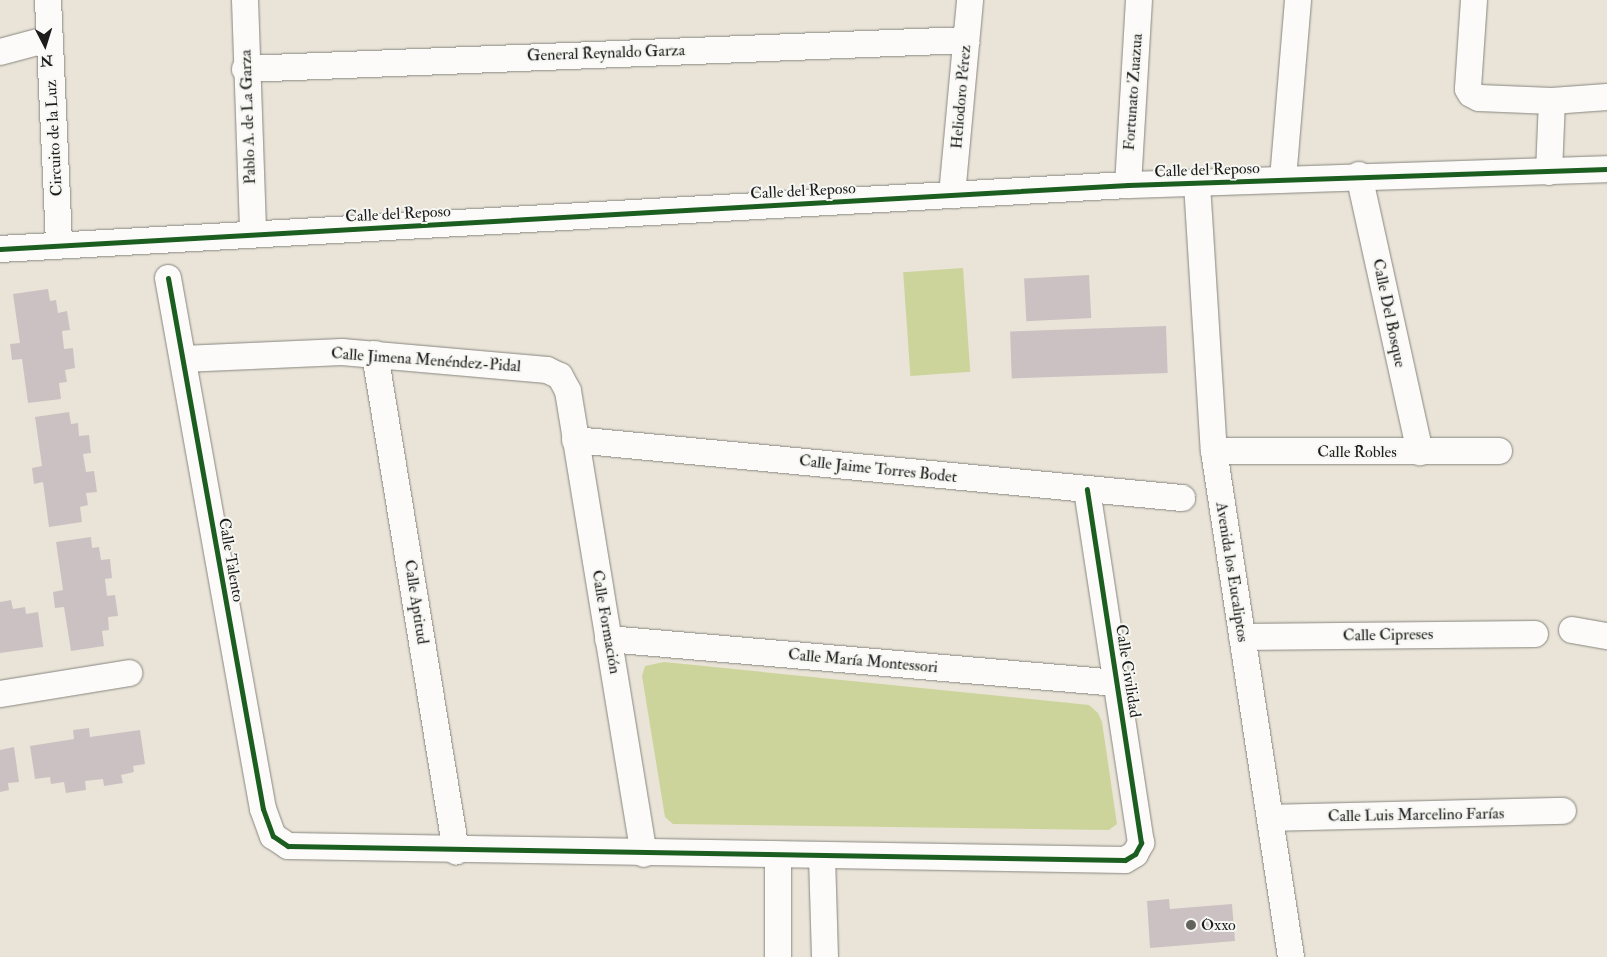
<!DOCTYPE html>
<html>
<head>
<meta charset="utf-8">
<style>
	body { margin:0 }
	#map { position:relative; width:1607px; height:957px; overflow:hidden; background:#e9e4d7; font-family:"IM FELL Double Pica",serif }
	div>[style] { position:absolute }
	.green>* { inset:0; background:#cdd49b; transform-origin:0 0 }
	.building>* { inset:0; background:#cbc1c3; transform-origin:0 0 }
	.roads { filter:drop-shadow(0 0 1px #898680) drop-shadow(0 0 1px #898680) }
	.minor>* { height:26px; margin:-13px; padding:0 13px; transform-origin:13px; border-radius:13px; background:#fcfbf9 }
	.cycleway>* { height:5px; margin:-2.5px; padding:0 2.5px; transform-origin:2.5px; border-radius:2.5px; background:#1b5e20 }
	.dots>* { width:14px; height:14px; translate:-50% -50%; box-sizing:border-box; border:2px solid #f6f6f2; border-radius:50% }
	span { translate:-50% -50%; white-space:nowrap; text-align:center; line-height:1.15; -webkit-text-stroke:4px #f6f6f2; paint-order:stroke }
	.street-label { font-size:16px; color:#1c1c1c }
	.poi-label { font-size:16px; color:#1c1c1c }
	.left { translate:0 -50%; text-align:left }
	.north { position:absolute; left:20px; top:20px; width:50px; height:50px; -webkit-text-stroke:4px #f6f6f2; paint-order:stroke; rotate:175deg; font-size:14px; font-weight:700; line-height:20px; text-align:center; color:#1c1c1c }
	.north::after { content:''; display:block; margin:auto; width:18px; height:22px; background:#1c1c1c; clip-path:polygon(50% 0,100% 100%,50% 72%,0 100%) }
</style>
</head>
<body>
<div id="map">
	<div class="green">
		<div style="left:963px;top:268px;width:104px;height:60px;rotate:86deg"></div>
		<div style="clip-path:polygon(664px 662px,1089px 705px,1098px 713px,1102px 722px,1117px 824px,1109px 830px,673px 824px,665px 817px,642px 676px,645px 666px)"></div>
	</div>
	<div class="building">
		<div style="left:1089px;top:275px;width:43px;height:65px;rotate:87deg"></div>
		<div style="clip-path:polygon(48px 289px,50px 301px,56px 300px,58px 313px,67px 311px,70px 330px,62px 331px,64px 349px,73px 348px,75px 368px,65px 370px,67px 382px,59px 383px,61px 399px,28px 403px,22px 359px,12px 360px,10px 344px,20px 343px,13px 294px)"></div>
		<div style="left:1166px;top:326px;width:47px;height:156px;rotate:88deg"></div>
		<div style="clip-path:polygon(69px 412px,71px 424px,78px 423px,79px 436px,89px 435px,91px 453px,83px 454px,86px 472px,94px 471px,97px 492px,86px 493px,88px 505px,80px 507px,82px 522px,49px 527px,43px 482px,34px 484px,32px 468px,42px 466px,35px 417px)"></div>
		<div style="clip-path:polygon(91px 537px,92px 548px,99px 547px,101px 560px,110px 559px,112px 578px,105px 579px,107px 596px,115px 595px,118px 616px,108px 617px,109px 630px,102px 631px,104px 646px,71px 651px,64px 607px,55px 608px,53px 592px,63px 590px,56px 542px)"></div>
		<div style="clip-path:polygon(11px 600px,13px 609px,25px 607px,26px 614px,38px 612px,43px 647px,0 653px,0 602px)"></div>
		<div style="clip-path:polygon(89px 728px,90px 737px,140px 730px,145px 764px,133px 766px,134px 772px,121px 775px,123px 783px,104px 786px,103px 779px,85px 781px,86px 790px,66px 793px,64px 782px,51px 784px,50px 777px,35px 779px,30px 746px,74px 739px,73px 730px)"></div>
		<div style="clip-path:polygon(14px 747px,19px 782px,8px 783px,9px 790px,0 792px,0 750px)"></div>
		<div style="clip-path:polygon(1169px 899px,1170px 909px,1232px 904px,1235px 941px,1150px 948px,1147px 901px)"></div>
	</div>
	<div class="roads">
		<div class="minor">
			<div style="left:48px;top:0;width:245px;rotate:87.4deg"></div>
			<div style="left:245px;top:0;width:234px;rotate:88deg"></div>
			<div style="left:1474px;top:0;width:89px;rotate:93.9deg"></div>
			<div style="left:1468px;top:89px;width:6px;rotate:59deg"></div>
			<div style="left:1471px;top:94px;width:9px;rotate:27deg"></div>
			<div style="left:1479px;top:98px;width:73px;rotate:2.4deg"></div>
			<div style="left:1552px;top:101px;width:55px;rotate:-4.2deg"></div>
			<div style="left:0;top:52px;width:51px;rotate:-14.9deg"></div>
			<div style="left:245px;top:69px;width:722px;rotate:-2.3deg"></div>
			<div style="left:1549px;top:172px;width:71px;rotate:-87.6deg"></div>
			<div style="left:1359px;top:175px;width:284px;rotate:77.6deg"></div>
			<div style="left:1283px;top:179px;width:180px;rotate:-85.2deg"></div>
			<div style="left:1197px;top:184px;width:268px;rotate:86.4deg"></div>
			<div style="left:1214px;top:451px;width:512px;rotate:81.35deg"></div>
			<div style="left:1128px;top:185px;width:185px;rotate:-86.6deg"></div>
			<div style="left:952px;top:195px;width:196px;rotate:-84.7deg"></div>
			<div style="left:0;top:249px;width:1130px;rotate:-3.25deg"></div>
			<div style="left:1128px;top:185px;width:479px;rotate:-1.9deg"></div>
			<div style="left:168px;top:278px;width:539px;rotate:79.86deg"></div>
			<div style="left:263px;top:809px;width:29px;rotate:70deg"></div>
			<div style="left:273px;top:836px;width:18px;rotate:34deg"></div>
			<div style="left:288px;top:846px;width:837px;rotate:0.96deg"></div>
			<div style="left:1125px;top:860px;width:12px;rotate:-31deg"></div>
			<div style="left:1135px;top:854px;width:13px;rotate:-61deg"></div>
			<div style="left:1141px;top:843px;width:358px;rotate:-98.7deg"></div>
			<div style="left:375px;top:354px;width:504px;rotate:80.74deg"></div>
			<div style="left:183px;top:359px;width:159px;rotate:-2.5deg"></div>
			<div style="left:342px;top:352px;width:206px;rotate:5deg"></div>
			<div style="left:547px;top:370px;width:14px;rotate:25deg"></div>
			<div style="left:560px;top:376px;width:17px;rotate:62deg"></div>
			<div style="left:568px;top:391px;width:469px;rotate:80.7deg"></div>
			<div style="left:575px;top:440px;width:610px;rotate:5.46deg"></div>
			<div style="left:1214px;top:451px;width:285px"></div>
			<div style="left:1572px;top:630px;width:36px;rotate:10deg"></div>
			<div style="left:1242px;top:637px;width:293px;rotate:-0.6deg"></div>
			<div style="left:608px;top:639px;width:511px;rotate:4.94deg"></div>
			<div style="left:0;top:694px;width:131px;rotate:-9.2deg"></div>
			<div style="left:1270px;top:818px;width:293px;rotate:-1.4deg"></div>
			<div style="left:778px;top:856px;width:101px;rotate:90deg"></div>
			<div style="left:822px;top:856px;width:101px;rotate:88.3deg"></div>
		</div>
	</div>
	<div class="cycleway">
		<div style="left:0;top:249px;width:1130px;rotate:-3.25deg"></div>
		<div style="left:1128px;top:185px;width:479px;rotate:-1.9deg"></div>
		<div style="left:168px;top:278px;width:539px;rotate:79.86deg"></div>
		<div style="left:263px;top:809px;width:29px;rotate:70deg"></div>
		<div style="left:273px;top:836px;width:18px;rotate:34deg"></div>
		<div style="left:288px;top:846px;width:837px;rotate:0.96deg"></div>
		<div style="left:1125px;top:860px;width:12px;rotate:-31deg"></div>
		<div style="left:1135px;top:854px;width:13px;rotate:-61deg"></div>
		<div style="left:1141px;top:843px;width:358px;rotate:-98.7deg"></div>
	</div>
	<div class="dots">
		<div style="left:1191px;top:925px;background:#64625d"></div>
	</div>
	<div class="street-label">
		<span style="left:606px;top:53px;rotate:-2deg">General Reynaldo Garza</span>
		<span style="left:1133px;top:92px;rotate:-86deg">Fortunato Zuazua</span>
		<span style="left:961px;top:97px;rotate:-85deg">Heliodoro Pérez</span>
		<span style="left:248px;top:117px;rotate:-92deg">Pablo A. de La Garza</span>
		<span style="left:54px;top:138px;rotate:-93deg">Circuito de la Luz</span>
		<span style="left:1207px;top:170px;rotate:-2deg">Calle del Reposo</span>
		<span style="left:803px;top:191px;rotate:-3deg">Calle del Reposo</span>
		<span style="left:398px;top:214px;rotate:-3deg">Calle del Reposo</span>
		<span style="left:1389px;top:313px;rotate:78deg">Calle Del Bosque</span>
		<span style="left:426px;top:360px;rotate:4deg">Calle Jimena Menéndez-Pidal</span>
		<span style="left:1357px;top:452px">Calle Robles</span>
		<span style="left:878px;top:469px;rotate:6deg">Calle Jaime Torres Bodet</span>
		<span style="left:231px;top:560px;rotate:80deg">Calle Talento</span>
		<span style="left:1232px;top:572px;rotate:81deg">Avenida los Eucaliptos</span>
		<span style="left:416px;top:602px;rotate:81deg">Calle Aptitud</span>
		<span style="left:606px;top:622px;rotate:80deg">Calle Formación</span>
		<span style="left:1388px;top:635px;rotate:-1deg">Calle Cipreses</span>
		<span style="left:863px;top:661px;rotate:5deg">Calle María Montessori</span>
		<span style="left:1128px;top:671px;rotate:81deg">Calle Civilidad</span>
		<span style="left:1416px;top:815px;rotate:-1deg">Calle Luis Marcelino Farías</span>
	</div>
	<div class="poi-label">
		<span class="left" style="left:1201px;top:925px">Oxxo</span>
	</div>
	<div class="north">N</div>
</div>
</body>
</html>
